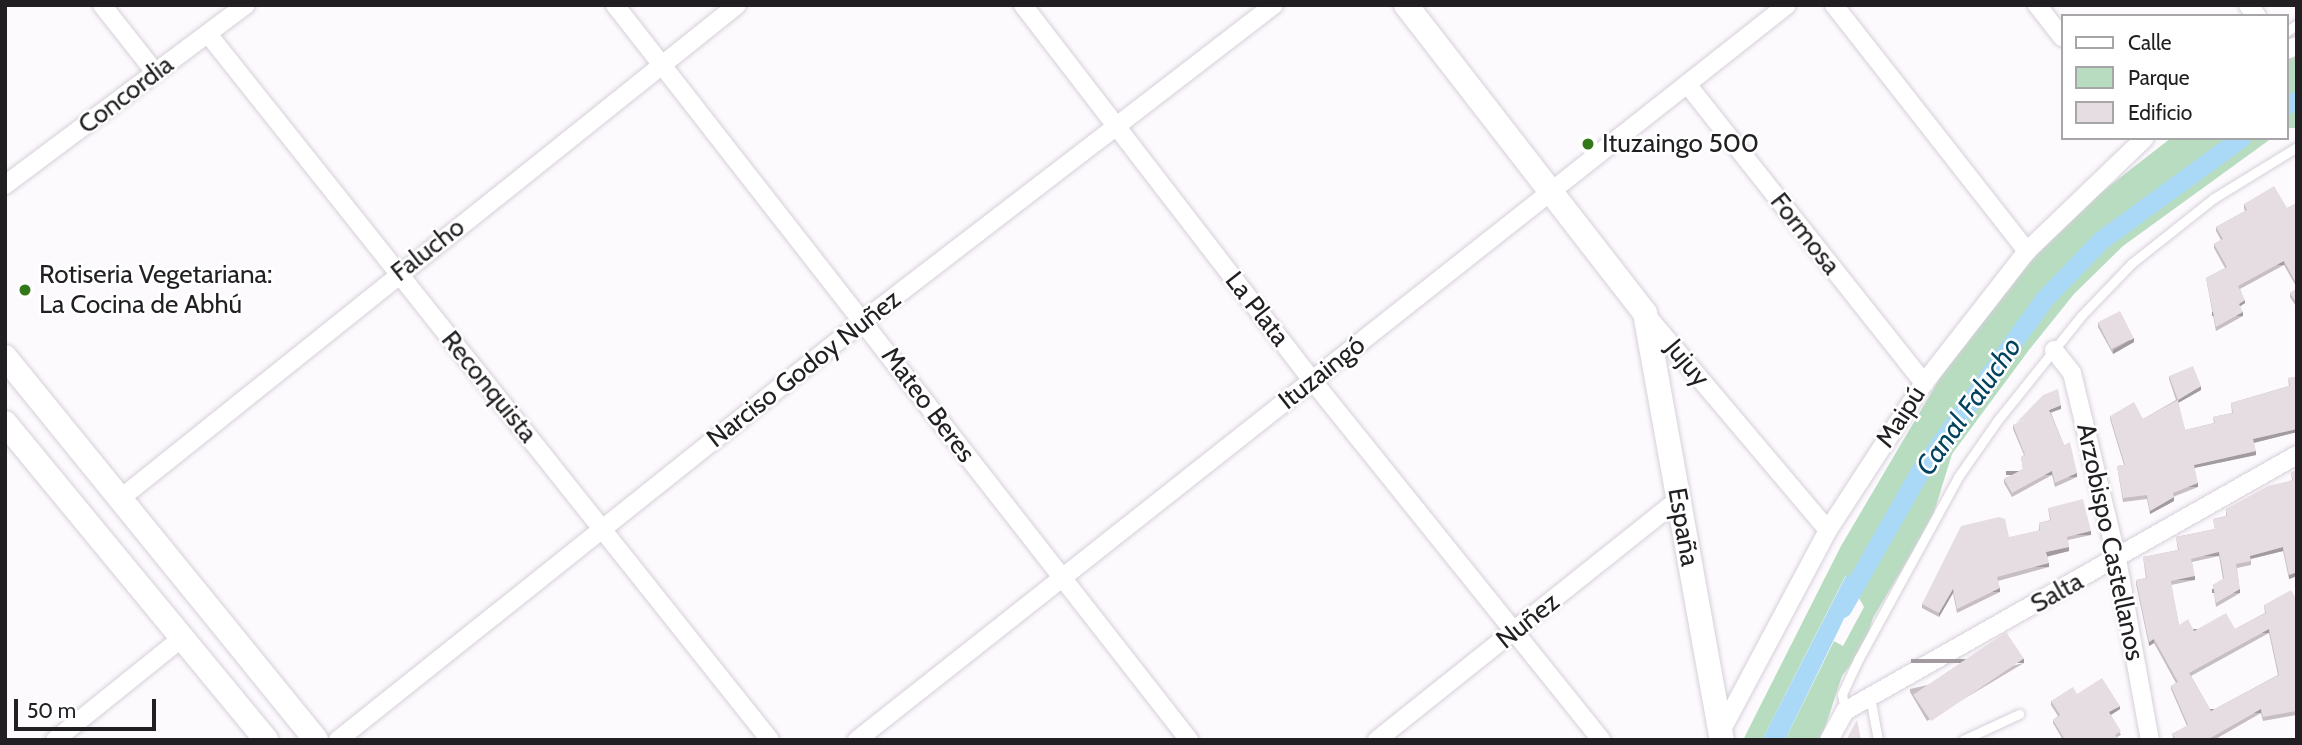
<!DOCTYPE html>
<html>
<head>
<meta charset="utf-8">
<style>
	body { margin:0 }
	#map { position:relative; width:2302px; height:745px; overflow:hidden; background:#fdfafe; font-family:Cabin,sans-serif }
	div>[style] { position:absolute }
	.green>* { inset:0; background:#b7dcbf; transform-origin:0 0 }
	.water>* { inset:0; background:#a9d9f6 }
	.canal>* { height:19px; margin:-9.5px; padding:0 9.5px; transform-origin:9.5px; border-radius:9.5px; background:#a9d9f6 }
	.roads { filter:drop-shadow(0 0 2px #d6d0d9) drop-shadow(0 0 2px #d6d0d9) }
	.lane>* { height:9px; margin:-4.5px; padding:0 4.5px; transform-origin:4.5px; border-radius:4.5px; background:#fff }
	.street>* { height:18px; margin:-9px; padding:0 9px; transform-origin:9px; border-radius:9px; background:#fff }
	.secondary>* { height:24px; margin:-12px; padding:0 12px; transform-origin:12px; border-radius:12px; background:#fff }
	.wall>* { inset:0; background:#c6bec3 }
	.shaded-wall>* { inset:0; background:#a19b9f; transform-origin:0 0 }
	.building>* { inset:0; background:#e6dde3; transform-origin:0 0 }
	.dots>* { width:19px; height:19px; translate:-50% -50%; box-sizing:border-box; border:4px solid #fff; border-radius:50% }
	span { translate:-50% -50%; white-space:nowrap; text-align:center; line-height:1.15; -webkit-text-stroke:5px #fff; paint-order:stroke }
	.street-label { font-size:26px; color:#211f22 }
	.poi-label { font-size:26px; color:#211f22 }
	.left { translate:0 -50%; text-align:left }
	.water-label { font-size:28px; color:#02435f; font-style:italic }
	.frame { position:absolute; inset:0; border:7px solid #211f22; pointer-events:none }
	.legend { position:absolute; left:2061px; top:14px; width:228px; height:126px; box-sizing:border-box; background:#fff; border:2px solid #a6a5a7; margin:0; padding:9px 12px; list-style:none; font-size:21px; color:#211f22 }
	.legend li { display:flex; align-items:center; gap:14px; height:35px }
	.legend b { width:35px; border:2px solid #a6a5a7 }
	.scale { position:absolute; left:14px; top:699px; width:142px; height:32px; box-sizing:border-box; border:4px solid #211f22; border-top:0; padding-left:9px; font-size:21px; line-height:24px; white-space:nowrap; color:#211f22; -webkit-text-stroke:5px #fff; paint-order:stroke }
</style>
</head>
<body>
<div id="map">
	<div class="green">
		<div style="left:2297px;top:54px;width:74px;height:13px;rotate:90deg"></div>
		<div style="clip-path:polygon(2171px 138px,2272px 138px,2123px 246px,2074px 294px,2029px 350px,1952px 454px,1932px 519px,1873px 618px,1864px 648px,1842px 676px,1821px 740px,1785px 740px,1834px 641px,1843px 646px,1864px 607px,1846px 575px,1762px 740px,1743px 740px,1841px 546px,1957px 349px,2054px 229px)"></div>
	</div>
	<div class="water">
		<div style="clip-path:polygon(1847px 574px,1857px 592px,1785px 740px,1762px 740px)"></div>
	</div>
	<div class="canal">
		<div style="left:2286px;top:105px;width:12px;rotate:-24deg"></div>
		<div style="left:1842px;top:608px;width:158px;rotate:-60.3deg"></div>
		<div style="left:1920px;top:471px;width:212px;rotate:-54.2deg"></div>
		<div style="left:2044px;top:299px;width:82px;rotate:-46deg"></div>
		<div style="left:2101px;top:240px;width:173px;rotate:-36.1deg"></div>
	</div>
	<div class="roads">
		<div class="lane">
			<div style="left:2286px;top:32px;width:14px;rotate:-36deg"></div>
			<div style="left:1870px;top:697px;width:44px;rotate:79.5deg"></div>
			<div style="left:1845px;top:711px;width:17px;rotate:-100deg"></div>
			<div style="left:1842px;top:694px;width:40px;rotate:-65deg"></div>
			<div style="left:1859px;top:658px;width:206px;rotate:-61.3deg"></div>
			<div style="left:1958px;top:477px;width:68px;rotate:-55.1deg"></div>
			<div style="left:1997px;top:421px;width:134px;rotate:-51.3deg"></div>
			<div style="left:2081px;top:316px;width:74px;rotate:-46.1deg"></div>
			<div style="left:2132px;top:263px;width:105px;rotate:-38.4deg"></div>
			<div style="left:2214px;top:198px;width:97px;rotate:-31.6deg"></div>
			<div style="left:1963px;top:740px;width:62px;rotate:-24.9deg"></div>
		</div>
		<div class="street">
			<div style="left:102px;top:5px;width:85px;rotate:51.7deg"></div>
			<div style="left:615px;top:5px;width:933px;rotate:52.01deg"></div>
			<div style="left:1023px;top:5px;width:473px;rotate:52.4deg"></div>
			<div style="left:1312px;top:380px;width:462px;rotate:51.2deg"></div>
			<div style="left:1834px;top:5px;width:313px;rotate:51.9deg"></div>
			<div style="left:2037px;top:5px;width:41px;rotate:52deg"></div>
			<div style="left:2248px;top:5px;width:14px;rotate:51deg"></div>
			<div style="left:208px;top:34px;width:902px;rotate:51.48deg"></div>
			<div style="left:2286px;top:50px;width:12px;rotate:-20deg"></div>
			<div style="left:1687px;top:84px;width:382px;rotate:51.6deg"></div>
			<div style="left:5px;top:185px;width:301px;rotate:-36.8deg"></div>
			<div style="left:1647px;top:316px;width:280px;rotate:49.8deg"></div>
			<div style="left:2054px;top:350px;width:29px;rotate:52deg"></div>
			<div style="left:2072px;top:373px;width:191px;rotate:76.4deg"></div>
			<div style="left:2117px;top:559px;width:184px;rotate:79.7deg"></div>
			<div style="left:121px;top:498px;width:789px;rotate:-38.67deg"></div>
			<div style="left:1719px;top:735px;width:232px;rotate:-62deg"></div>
			<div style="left:1828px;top:530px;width:176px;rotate:-56.9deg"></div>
			<div style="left:1924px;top:383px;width:167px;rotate:-52deg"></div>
			<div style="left:2027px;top:251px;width:163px;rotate:-43.8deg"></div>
			<div style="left:55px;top:740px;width:163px;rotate:-38.8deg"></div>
			<div style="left:338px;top:740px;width:672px;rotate:-38.59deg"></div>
			<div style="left:863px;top:321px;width:518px;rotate:-37.56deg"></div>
			<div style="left:857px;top:740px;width:1185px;rotate:-38.32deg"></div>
			<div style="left:1377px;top:740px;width:385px;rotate:-38.6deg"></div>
			<div style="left:1829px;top:740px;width:33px;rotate:-61deg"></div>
			<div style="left:1845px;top:711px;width:519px;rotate:-29.53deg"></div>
		</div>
		<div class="secondary">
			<div style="left:1406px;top:5px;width:390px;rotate:52.2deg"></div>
			<div style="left:1645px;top:313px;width:434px;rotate:79.8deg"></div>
			<div style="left:5px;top:357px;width:493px;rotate:50.9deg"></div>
			<div style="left:5px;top:423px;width:411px;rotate:50.5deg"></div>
		</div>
	</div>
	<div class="wall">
		<div style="clip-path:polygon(2297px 203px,2297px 288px,2284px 265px,2240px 289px,2245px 303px,2240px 306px,2243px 316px,2216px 331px,2206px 278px,2225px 268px,2214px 248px,2214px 244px,2221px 240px,2216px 231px,2216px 227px,2245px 211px,2244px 208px,2244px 204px,2287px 208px)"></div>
		<div style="clip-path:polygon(2297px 289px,2297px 308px,2290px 297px,2290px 293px)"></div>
		<div style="clip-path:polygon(2098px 323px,2134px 342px,2113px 354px,2098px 327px)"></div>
		<div style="clip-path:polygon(2169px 376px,2201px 390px,2178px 403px,2185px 430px,2214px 423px,2213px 417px,2232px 413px,2231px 403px,2289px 386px,2288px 378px,2297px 377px,2297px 432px,2254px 443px,2256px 455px,2194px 468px,2198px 487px,2173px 497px,2174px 501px,2150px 514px,2147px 499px,2123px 502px,2117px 466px,2124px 465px,2110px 419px,2110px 416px,2143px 419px,2176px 400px,2169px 379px)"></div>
		<div style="clip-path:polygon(2061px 409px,2051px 413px,2077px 477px,2055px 487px,2052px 475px,2012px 497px,2004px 483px,2004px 479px,2023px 469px,2021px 457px,2024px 455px,2013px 429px,2013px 425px)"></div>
		<div style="clip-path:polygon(evenodd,2297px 470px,2297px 576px,2289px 579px,2283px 551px,2251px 559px,2251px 565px,2237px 568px,2240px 593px,2216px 607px,2213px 585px,2223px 579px,2219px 556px,2192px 562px,2195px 580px,2171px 585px,2179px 625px,2194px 631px,2235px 629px,2265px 613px,2264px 605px,2297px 600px,2297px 722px,2296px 715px,2263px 721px,2261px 713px,2214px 740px,2174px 740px,2172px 734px,2187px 726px,2171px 689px,2171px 686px,2176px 683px,2154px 643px,2149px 646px,2136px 584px,2136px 580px,2146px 578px,2143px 557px,2178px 550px,2176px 537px,2215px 529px,2213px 519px,2226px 516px,2226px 509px,2292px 480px,2291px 473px,2297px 470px,2269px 633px,2278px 675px,2211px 711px,2191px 676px,2269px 633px)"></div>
		<div style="clip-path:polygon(2048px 508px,2091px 535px,2068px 540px,2069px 551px,2047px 556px,2049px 567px,1998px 581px,2000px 592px,1957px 613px,1953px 593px,1939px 617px,1922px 608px,1922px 604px,2039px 530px,2039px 523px,2050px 520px)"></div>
		<div style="clip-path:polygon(2024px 663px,1927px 721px,1910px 692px,1910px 689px)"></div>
		<div style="clip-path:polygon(2077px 694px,2120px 709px,2111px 715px,2121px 735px,2117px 737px,2119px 740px,2063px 740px,2053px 723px,2053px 720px,2058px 716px,2051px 705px,2051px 701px)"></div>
	</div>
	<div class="shaded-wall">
		<div style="left:2284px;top:261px;width:4px;height:52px;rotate:90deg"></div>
		<div style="clip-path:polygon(2245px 300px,2245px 303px,2239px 307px,2239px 304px)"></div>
		<div style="left:2243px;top:312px;width:4px;height:31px;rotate:90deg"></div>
		<div style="clip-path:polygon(2134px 338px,2134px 342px,2113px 354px,2113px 350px)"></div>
		<div style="clip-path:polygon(2201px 386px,2201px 390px,2178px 403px,2178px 400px)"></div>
		<div style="clip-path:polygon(2061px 405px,2061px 409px,2049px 413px,2049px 410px)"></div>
		<div style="clip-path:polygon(2297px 429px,2297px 432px,2253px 443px,2253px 439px)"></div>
		<div style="clip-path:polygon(2256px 451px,2256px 455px,2194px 468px,2194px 465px)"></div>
		<div style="left:2052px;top:471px;width:4px;height:46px;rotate:90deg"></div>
		<div style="left:2077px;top:473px;width:4px;height:24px;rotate:90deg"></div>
		<div style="left:2198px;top:483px;width:4px;height:27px;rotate:90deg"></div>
		<div style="clip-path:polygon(2174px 497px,2174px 501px,2150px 514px,2150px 511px)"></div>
		<div style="left:2091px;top:531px;width:4px;height:25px;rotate:90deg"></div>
		<div style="clip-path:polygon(2069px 547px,2069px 551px,2046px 557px,2046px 552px)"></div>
		<div style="clip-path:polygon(2283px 547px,2283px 551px,2250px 559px,2250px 556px)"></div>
		<div style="left:2219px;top:552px;width:4px;height:29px;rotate:90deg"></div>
		<div style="left:2049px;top:563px;width:4px;height:54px;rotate:90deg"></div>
		<div style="clip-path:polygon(2297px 572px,2297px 576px,2289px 579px,2289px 575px)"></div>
		<div style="left:2195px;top:576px;width:4px;height:25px;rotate:90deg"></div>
		<div style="left:2000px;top:588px;width:4px;height:48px;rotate:90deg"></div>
		<div style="clip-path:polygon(1953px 589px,1953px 593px,1939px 617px,1939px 613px)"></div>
		<div style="left:2240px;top:589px;width:4px;height:28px;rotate:90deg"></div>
		<div style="left:2269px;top:629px;width:4px;height:91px;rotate:90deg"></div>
		<div style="clip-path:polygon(2154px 639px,2154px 643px,2149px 646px,2149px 642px)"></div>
		<div style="left:2024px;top:659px;width:4px;height:113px;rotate:90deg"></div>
		<div style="clip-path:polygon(2120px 706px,2120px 709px,2109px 716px,2109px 712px)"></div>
		<div style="left:2261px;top:709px;width:4px;height:62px;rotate:90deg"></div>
	</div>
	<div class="building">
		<div style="clip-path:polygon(2274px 186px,2287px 208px,2297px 203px,2297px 285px,2284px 261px,2238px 286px,2245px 300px,2239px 304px,2243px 312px,2216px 327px,2206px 278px,2227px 267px,2214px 244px,2223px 239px,2216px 227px,2247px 210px,2244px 204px)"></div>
		<div style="clip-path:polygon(2297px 289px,2297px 304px,2290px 293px)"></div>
		<div style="left:2120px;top:311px;width:30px;height:25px;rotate:63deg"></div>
		<div style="clip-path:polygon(2193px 366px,2201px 386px,2178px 400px,2169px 376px)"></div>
		<div style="clip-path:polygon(2297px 377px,2297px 421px,2296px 421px,2297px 429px,2253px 439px,2256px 451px,2194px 465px,2198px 483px,2173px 493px,2174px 497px,2150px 511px,2147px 495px,2123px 498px,2117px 466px,2125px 465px,2110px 416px,2134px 402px,2143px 419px,2178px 400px,2185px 430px,2215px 423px,2213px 417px,2233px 413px,2231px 403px,2290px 386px,2288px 378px)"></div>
		<div style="clip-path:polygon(2058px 389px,2061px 405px,2049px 410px,2064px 445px,2070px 442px,2077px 473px,2055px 483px,2052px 471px,2012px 493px,2004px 479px,2023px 469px,2021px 457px,2025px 455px,2013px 425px,2027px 419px,2016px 423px,2043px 395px)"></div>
		<div style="clip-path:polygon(evenodd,2297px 470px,2297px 572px,2289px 575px,2283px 547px,2250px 556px,2251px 561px,2236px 564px,2240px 589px,2216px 603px,2213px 585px,2224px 578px,2219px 552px,2191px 559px,2195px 576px,2171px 581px,2179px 625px,2188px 619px,2194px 631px,2226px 613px,2235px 629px,2266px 613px,2264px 605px,2291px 590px,2297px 600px,2297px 718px,2296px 711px,2263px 717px,2261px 709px,2207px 740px,2176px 740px,2172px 734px,2188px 725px,2171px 686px,2178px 682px,2154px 639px,2149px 642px,2136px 580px,2147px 578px,2143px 557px,2179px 550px,2176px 537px,2215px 529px,2213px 519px,2227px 516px,2226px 509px,2268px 486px,2293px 480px,2291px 473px,2297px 470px,2269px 629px,2279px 675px,2211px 711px,2189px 673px,2269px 629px)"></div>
		<div style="clip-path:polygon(2083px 499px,2091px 531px,2067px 537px,2069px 547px,2046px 552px,2049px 563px,1997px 577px,2000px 588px,1957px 609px,1953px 589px,1939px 613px,1922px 604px,1961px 526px,1999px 517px,2005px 519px,2009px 537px,2040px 530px,2039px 523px,2051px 520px,2048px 508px)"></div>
		<div style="left:2006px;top:632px;width:32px;height:112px;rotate:56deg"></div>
		<div style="clip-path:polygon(2102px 678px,2120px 706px,2109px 712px,2121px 731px,2115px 735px,2119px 740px,2065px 740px,2053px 720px,2060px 715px,2051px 701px,2073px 687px,2077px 694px)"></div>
		<div style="clip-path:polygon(1857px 720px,1861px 740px,1846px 740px)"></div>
	</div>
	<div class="dots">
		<div style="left:1588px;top:144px;background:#337819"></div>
		<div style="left:25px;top:290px;background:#337819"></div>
	</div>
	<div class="street-label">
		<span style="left:126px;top:95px;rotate:-37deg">Concordia</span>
		<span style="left:1805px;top:234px;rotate:52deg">Formosa</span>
		<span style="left:428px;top:250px;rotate:-38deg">Falucho</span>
		<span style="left:1257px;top:309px;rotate:52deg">La Plata</span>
		<span style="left:1687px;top:363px;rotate:50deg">Jujuy</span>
		<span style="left:804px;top:369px;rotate:-38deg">Narciso Godoy Nuñez</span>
		<span style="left:1322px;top:373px;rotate:-38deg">Ituzaingó</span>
		<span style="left:489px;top:387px;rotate:51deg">Reconquista</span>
		<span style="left:928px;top:405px;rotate:53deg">Mateo Beres</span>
		<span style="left:1901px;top:417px;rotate:-57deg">Maipú</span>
		<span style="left:1683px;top:527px;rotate:80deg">España</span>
		<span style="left:2110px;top:542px;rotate:78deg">Arzobispo Castellanos</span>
		<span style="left:2057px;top:593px;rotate:-29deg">Salta</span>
		<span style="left:1528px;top:621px;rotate:-39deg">Nuñez</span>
	</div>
	<div class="poi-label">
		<span class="left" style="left:1602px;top:144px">Ituzaingo 500</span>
		<span class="left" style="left:39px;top:290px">Rotiseria Vegetariana:<br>La Cocina de Abhú</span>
	</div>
	<div class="water-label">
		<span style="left:1968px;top:406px;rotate:-55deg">Canal Falucho</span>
	</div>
	<div class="frame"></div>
	<ul class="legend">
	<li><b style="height:9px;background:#fff"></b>Calle</li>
	<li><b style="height:19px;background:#b7dcbf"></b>Parque</li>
	<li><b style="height:19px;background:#e6dde3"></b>Edificio</li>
	</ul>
	<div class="scale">50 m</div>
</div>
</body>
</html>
